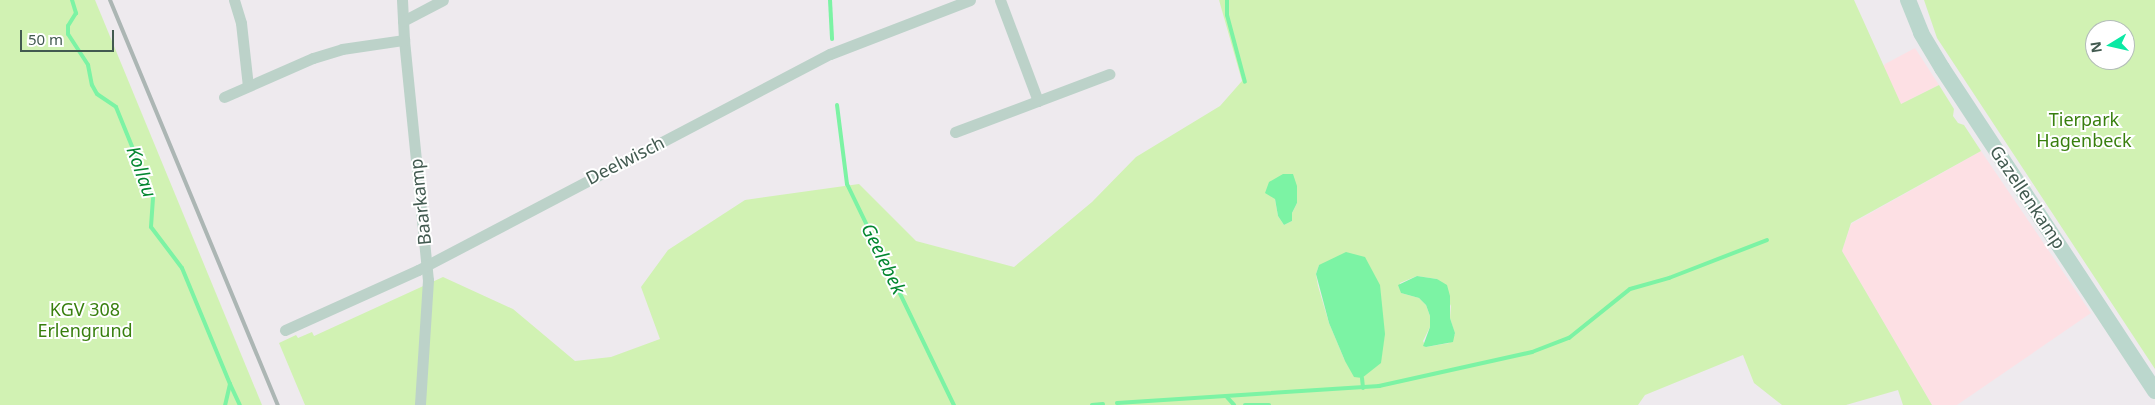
<!DOCTYPE html>
<html>
<head>
<meta charset="utf-8">
<style>
	body { margin:0 }
	#map { position:relative; width:2155px; height:405px; overflow:hidden; background:#eeeaee; font-family:"Noto Sans",sans-serif }
	div>[style] { position:absolute }
	.commercial>* { inset:0; background:#fde0e4 }
	.green>* { inset:0; background:#d1f2b3 }
	.water>* { inset:0; background:#7cf3a4 }
	.stream>* { height:4px; margin:-2px; padding:0 2px; transform-origin:2px; border-radius:2px; background:#7cf3a4 }
	.street>* { height:11px; margin:-5.5px; padding:0 5.5px; transform-origin:5.5px; border-radius:5.5px; background:#bcd2c9 }
	.secondary>* { height:16px; margin:-8px; padding:0 8px; transform-origin:8px; border-radius:8px; background:#bbd7cd }
	.rail>* { height:4px; margin:-2px; padding:0 2px; transform-origin:2px; border-radius:2px; background:#acb6b4 }
	span { translate:-50% -50%; white-space:nowrap; text-align:center; line-height:1.15; -webkit-text-stroke:4px #fff; paint-order:stroke }
	.park-label { font-size:18px; color:#387f0e }
	.street-label { font-size:18px; color:#425a50 }
	.water-label { font-size:19px; color:#048730; font-style:italic }
	.north { position:absolute; left:2085px; top:20px; width:50px; height:50px; box-sizing:border-box; background:#fff; border:1px solid #b3bdb9; border-radius:50%; rotate:261deg; font-size:14px; font-weight:700; line-height:20px; text-align:center; color:#425a50 }
	.north::after { content:''; display:block; margin:auto; width:18px; height:22px; background:#0ae9a4; clip-path:polygon(50% 0,100% 100%,50% 72%,0 100%) }
	.scale { position:absolute; left:20px; top:30px; width:94px; height:22px; box-sizing:border-box; border:2px solid #425a50; border-top:0; padding-left:6px; font-size:15px; line-height:18px; white-space:nowrap; color:#425a50; -webkit-text-stroke:4px #fff; paint-order:stroke }
</style>
</head>
<body>
<div id="map">
	<div class="commercial">
		<div style="clip-path:polygon(1915px 48px,1939px 85px,1901px 104px,1883px 68px,1885px 64px)"></div>
		<div style="clip-path:polygon(1981px 151px,2091px 313px,1957px 405px,1932px 405px,1842px 251px,1851px 224px)"></div>
	</div>
	<div class="green">
		<div style="clip-path:polygon(0 0,95px 0,262px 405px,0 405px)"></div>
		<div style="clip-path:polygon(evenodd,1219px 0,1854px 0,1901px 104px,1939px 85px,1954px 109px,1953px 116px,1958px 123px,1964px 125px,1981px 151px,1851px 223px,1842px 251px,1932px 405px,1903px 405px,1898px 390px,1846px 405px,1782px 405px,1754px 383px,1743px 355px,1645px 395px,1638px 405px,305px 405px,279px 343px,296px 335px,298px 338px,312px 332px,314px 336px,443px 277px,513px 309px,575px 361px,611px 357px,660px 339px,641px 287px,668px 250px,745px 200px,859px 184px,916px 241px,1014px 267px,1092px 202px,1136px 157px,1220px 106px,1242px 81px,1219px 0,1275px 199px,1297px 203px,1292px 213px,1292px 221px,1284px 225px,1278px 216px,1275px 199px,1219px 0,1319px 265px,1345px 361px,1329px 323px,1318px 286px,1316px 274px,1319px 265px,1219px 0,1417px 276px,1437px 279px,1451px 306px,1450px 318px,1455px 334px,1449px 343px,1426px 347px,1423px 341px,1430px 327px,1430px 316px,1426px 305px,1419px 298px,1401px 293px,1400px 283px,1417px 276px)"></div>
		<div style="clip-path:polygon(evenodd,1924px 0,2155px 0,2155px 369px,1937px 38px,1924px 0,2095px 30px,2125px 30px,2125px 60px,2095px 60px,2095px 30px)"></div>
	</div>
	<div class="water">
		<div style="clip-path:polygon(1283px 174px,1293px 174px,1297px 186px,1297px 203px,1292px 213px,1292px 221px,1284px 225px,1278px 216px,1275px 199px,1265px 193px,1269px 182px)"></div>
		<div style="clip-path:polygon(1346px 252px,1365px 257px,1380px 285px,1385px 334px,1381px 363px,1362px 378px,1354px 377px,1345px 361px,1329px 323px,1316px 274px,1319px 265px)"></div>
		<div style="clip-path:polygon(1417px 276px,1437px 279px,1447px 285px,1450px 296px,1450px 318px,1455px 333px,1453px 342px,1426px 347px,1423px 346px,1430px 327px,1430px 316px,1426px 305px,1419px 298px,1401px 293px,1398px 285px)"></div>
	</div>
	<div class="stream">
		<div style="left:72px;top:0;width:14px;rotate:73deg"></div>
		<div style="left:76px;top:13px;width:15px;rotate:122deg"></div>
		<div style="left:68px;top:26px;width:8px;rotate:90deg"></div>
		<div style="left:68px;top:34px;width:37px;rotate:57deg"></div>
		<div style="left:88px;top:65px;width:20px;rotate:79deg"></div>
		<div style="left:92px;top:85px;width:10px;rotate:61deg"></div>
		<div style="left:97px;top:94px;width:23px;rotate:34deg"></div>
		<div style="left:116px;top:107px;width:98px;rotate:67.9deg"></div>
		<div style="left:153px;top:198px;width:29px;rotate:94deg"></div>
		<div style="left:151px;top:227px;width:51px;rotate:52.9deg"></div>
		<div style="left:182px;top:268px;width:126px;rotate:67.5deg"></div>
		<div style="left:230px;top:384px;width:22px;rotate:103deg"></div>
		<div style="left:830px;top:0;width:39px;rotate:87deg"></div>
		<div style="left:1227px;top:0;width:15px;rotate:90deg"></div>
		<div style="left:1227px;top:15px;width:69px;rotate:75deg"></div>
		<div style="left:837px;top:105px;width:80px;rotate:82.8deg"></div>
		<div style="left:847px;top:184px;width:246px;rotate:64.2deg"></div>
		<div style="left:1362px;top:378px;width:10px;rotate:84deg"></div>
		<div style="left:230px;top:384px;width:23px;rotate:65deg"></div>
		<div style="left:1226px;top:396px;width:12px;rotate:48deg"></div>
		<div style="left:1117px;top:403px;width:263px;rotate:-3.7deg"></div>
		<div style="left:1379px;top:386px;width:157px;rotate:-12.5deg"></div>
		<div style="left:1532px;top:352px;width:40px;rotate:-21deg"></div>
		<div style="left:1569px;top:338px;width:78px;rotate:-38.8deg"></div>
		<div style="left:1630px;top:289px;width:41px;rotate:-15.8deg"></div>
		<div style="left:1669px;top:278px;width:105px;rotate:-21.2deg"></div>
		<div style="left:1092px;top:405px;width:11px;rotate:-5deg"></div>
		<div style="left:1245px;top:405px;width:24px"></div>
	</div>
	<div class="street">
		<div style="left:234px;top:0;width:24px;rotate:73deg"></div>
		<div style="left:241px;top:23px;width:63px;rotate:83.7deg"></div>
		<div style="left:402px;top:0;width:40px;rotate:87.1deg"></div>
		<div style="left:404px;top:40px;width:241px;rotate:84.3deg"></div>
		<div style="left:428px;top:280px;width:125px;rotate:93.7deg"></div>
		<div style="left:1000px;top:0;width:108px;rotate:69.4deg"></div>
		<div style="left:403px;top:21px;width:45px;rotate:-27.7deg"></div>
		<div style="left:224px;top:97px;width:97px;rotate:-23.7deg"></div>
		<div style="left:313px;top:58px;width:30px;rotate:-17deg"></div>
		<div style="left:342px;top:49px;width:63px;rotate:-8.3deg"></div>
		<div style="left:955px;top:132px;width:165px;rotate:-20.6deg"></div>
		<div style="left:285px;top:330px;width:146px;rotate:-24.3deg"></div>
		<div style="left:418px;top:270px;width:465px;rotate:-27.7deg"></div>
		<div style="left:830px;top:54px;width:150px;rotate:-21.1deg"></div>
	</div>
	<div class="secondary">
		<div style="left:1908px;top:0;width:35px;rotate:68deg"></div>
		<div style="left:1921px;top:33px;width:41px;rotate:59deg"></div>
		<div style="left:1942px;top:68px;width:387px;rotate:56.6deg"></div>
	</div>
	<div class="rail">
		<div style="left:110px;top:0;width:438px;rotate:67.5deg"></div>
	</div>
	<div class="park-label">
		<span style="left:2084px;top:130px">Tierpark<br>Hagenbeck</span>
		<span style="left:85px;top:320px">KGV 308<br>Erlengrund</span>
	</div>
	<div class="street-label">
		<span style="left:625px;top:160px;rotate:-27deg">Deelwisch</span>
		<span style="left:2028px;top:197px;rotate:56deg">Gazellenkamp</span>
		<span style="left:420px;top:202px;rotate:-96deg">Baarkamp</span>
	</div>
	<div class="water-label">
		<span style="left:141px;top:172px;rotate:70deg">Kollau</span>
		<span style="left:883px;top:259px;rotate:64deg">Geelebek</span>
	</div>
	<div class="north">N</div>
	<div class="scale">50 m</div>
</div>
</body>
</html>
